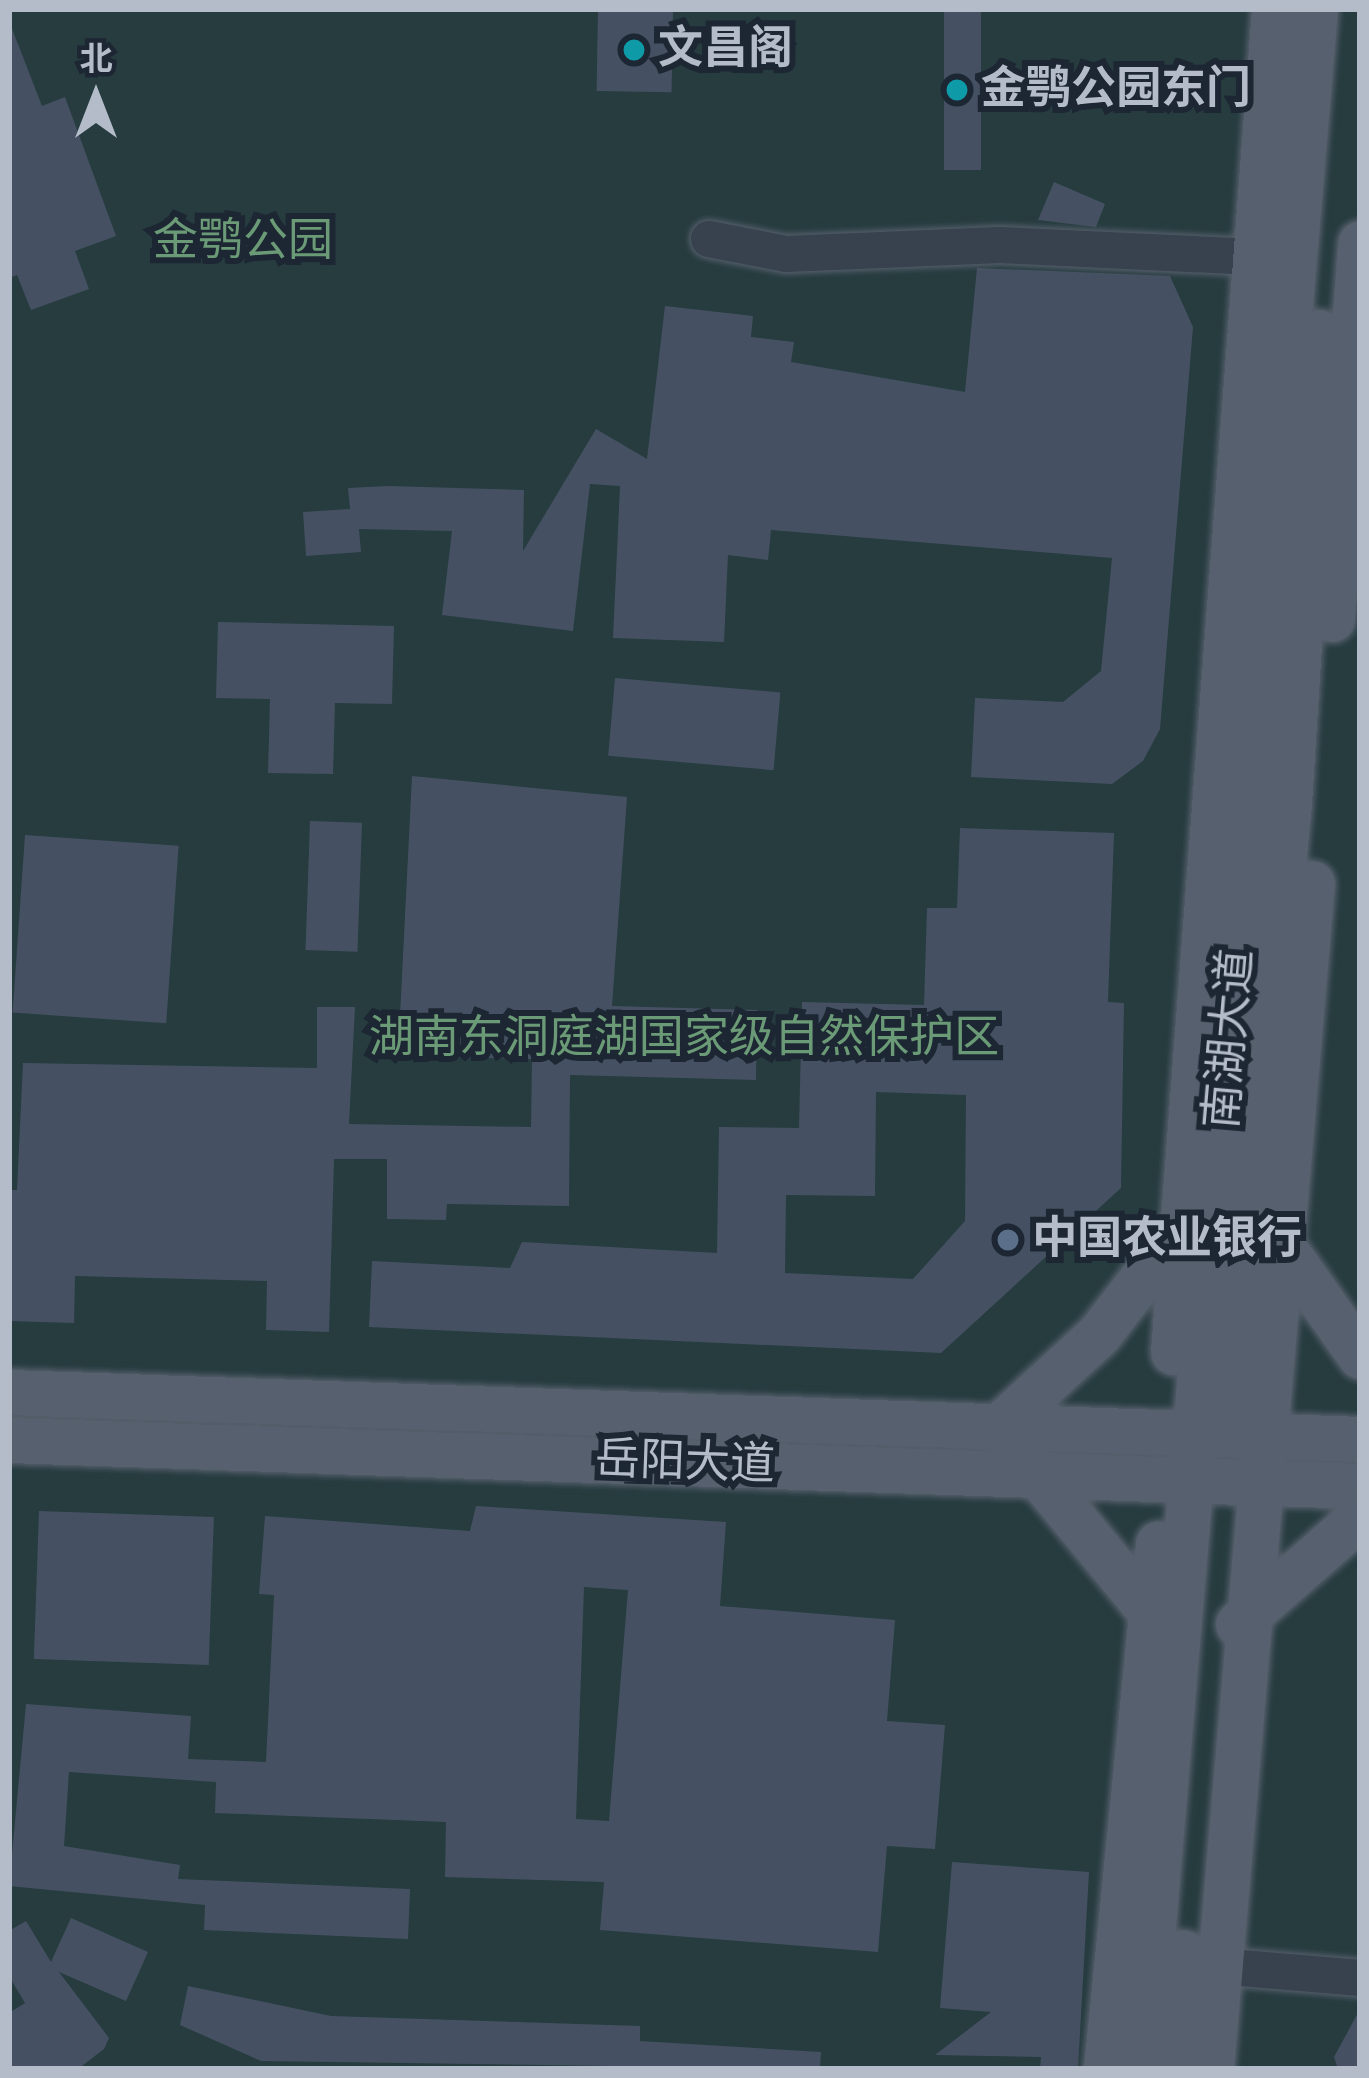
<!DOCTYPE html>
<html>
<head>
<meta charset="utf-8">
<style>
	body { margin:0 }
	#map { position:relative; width:1369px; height:2078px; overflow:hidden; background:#242f3e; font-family:"Sofia Sans Condensed","Noto Sans SC",sans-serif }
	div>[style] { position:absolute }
	.green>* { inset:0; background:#263c3f; transform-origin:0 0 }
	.building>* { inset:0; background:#455162; transform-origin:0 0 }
	.roads { filter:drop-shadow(0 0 3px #565f6c) drop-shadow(0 0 3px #565f6c) }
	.minor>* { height:36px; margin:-18px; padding:0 18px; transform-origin:18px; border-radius:18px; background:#38414e }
	.major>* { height:45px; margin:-22.5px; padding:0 22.5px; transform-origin:22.5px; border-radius:22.5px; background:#56606e }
	.dots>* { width:33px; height:33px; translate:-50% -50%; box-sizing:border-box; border:6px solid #1d2633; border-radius:50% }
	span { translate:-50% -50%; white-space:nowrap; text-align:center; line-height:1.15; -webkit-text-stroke:12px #1d2633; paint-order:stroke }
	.poi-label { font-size:45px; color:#b4bcc9; font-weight:700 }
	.left { translate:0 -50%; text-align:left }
	.park-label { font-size:45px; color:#6b9a76 }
	.street-label { font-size:45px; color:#b4bcc9 }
	.frame { position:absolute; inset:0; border:12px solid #b4bcc9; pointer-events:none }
	.north { position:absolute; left:36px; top:36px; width:120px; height:120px; -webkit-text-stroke:9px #1d2633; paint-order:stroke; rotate:0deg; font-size:33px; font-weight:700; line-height:48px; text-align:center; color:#b4bcc9 }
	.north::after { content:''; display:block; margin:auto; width:42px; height:54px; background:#b4bcc9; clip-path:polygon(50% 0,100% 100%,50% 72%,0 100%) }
</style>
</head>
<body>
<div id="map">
	<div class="green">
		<div style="left:9px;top:9px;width:1351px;height:2060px"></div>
	</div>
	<div class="building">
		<div style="left:598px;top:9px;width:75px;height:82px;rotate:1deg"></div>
		<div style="left:944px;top:9px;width:37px;height:161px"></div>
		<div style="clip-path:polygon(9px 21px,42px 106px,65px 97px,116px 236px,75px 251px,89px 289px,31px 310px,17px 275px,9px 278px)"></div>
		<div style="clip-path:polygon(1054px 182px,1105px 204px,1096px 227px,1038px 220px)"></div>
		<div style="clip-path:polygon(977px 268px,1170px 276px,1193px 327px,1160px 729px,1143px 761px,1112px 784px,971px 777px,975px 698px,1063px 702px,1101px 671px,1112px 558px,771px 530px,768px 560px,728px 555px,724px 642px,613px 638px,620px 486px,590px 484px,573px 631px,442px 615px,452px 531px,359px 529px,361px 552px,306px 556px,303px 512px,350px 509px,348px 488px,388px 486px,524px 490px,523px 551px,596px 429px,647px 459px,665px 306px,753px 316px,751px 337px,794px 342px,791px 362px,965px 392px)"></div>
		<div style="clip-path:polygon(218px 622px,394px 626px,392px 704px,335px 703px,333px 774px,268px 773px,270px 699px,216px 698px)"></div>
		<div style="left:615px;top:678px;width:166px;height:78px;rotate:5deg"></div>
		<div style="clip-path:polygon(412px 776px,627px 797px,612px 1006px,757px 1010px,756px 1080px,570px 1075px,569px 1206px,447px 1204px,446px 1220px,387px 1219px,387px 1159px,334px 1159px,329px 1332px,266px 1330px,267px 1281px,75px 1276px,74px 1323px,9px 1321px,9px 1190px,17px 1190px,23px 1063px,317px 1068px,317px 1007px,355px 1007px,349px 1124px,531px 1127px,532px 1059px,398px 1056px)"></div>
		<div style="left:310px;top:821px;width:52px;height:129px;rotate:2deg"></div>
		<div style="clip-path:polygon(evenodd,960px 828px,1114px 833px,1108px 1002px,1124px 1003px,1121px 1188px,941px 1353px,369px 1327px,372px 1261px,510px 1268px,522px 1242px,717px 1253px,719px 1127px,799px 1128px,802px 1002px,924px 1005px,927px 908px,957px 908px,960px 828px,876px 1092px,966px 1095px,965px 1221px,913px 1279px,785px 1273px,786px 1195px,875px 1196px,876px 1092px)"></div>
		<div style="left:25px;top:835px;width:154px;height:178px;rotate:4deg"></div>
		<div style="clip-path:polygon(evenodd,476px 1506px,726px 1522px,720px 1606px,895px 1620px,887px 1721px,945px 1725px,935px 1849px,887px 1846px,878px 1952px,600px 1930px,604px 1882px,445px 1877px,446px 1822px,215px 1813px,216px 1782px,69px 1772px,64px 1846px,180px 1865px,178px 1879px,410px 1889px,408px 1939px,204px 1930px,205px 1905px,9px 1886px,26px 1704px,191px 1716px,188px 1759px,266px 1762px,274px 1595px,259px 1594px,265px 1516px,470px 1531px,476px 1506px,584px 1587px,628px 1590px,609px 1821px,576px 1819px,584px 1587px)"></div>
		<div style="left:39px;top:1511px;width:175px;height:148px;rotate:2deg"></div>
		<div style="clip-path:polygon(952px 1862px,1089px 1872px,1078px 2069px,1040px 2069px,1041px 2057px,935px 2055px,991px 2012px,940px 2008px)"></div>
		<div style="clip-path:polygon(71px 1918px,148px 1952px,126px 2001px,59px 1972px,109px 2038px,104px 2049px,78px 2069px,9px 2069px,9px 2013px,25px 2003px,9px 1976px,9px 1931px,26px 1921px,51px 1962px)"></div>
		<div style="clip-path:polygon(188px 1986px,331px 2016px,640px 2026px,640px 2041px,821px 2052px,820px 2069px,261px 2061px,180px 2025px)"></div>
		<div style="clip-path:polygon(1360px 2009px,1360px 2069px,1338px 2069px,1334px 2057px)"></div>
	</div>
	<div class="roads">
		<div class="minor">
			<div style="left:709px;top:239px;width:78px;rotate:11deg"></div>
			<div style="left:786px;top:254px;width:214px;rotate:-2.4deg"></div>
			<div style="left:1000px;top:245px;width:256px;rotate:2.7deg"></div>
			<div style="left:1217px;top:1966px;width:144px;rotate:4.8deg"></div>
		</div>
		<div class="major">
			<div style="left:1332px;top:619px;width:377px;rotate:-85.7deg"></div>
			<div style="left:1279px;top:1241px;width:141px;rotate:54.8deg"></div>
			<div style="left:1173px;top:1352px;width:1347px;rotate:-85.7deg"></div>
			<div style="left:9px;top:1392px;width:1352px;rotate:1.99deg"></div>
			<div style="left:1231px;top:1396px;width:596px;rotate:-84.41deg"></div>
			<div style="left:1289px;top:803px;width:472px;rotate:-86.4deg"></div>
			<div style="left:9px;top:1440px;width:1352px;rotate:1.95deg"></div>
			<div style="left:1238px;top:1624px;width:162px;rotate:-41.3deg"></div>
			<div style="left:1162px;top:1626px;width:258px;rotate:-129.5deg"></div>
			<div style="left:998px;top:1427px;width:137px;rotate:-42.6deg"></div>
			<div style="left:1099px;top:1334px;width:139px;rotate:-52.3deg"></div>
			<div style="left:1106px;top:2069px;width:528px;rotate:-84.34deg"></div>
			<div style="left:1141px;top:2069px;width:2067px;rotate:-85.17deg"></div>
			<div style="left:1174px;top:2069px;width:117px;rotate:-85.6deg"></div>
			<div style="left:1211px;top:2069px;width:1190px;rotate:-85.13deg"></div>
		</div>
	</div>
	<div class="dots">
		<div style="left:634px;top:50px;background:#0f9aa8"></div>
		<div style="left:957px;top:90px;background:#0f9aa8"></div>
		<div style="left:1008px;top:1240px;background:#5c6f8a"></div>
	</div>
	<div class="poi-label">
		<span class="left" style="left:658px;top:50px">文昌阁</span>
		<span class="left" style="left:981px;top:90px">金鹗公园东门</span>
		<span class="left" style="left:1032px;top:1240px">中国农业银行</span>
	</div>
	<div class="park-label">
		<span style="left:243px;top:242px">金鹗公园</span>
		<span style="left:684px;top:1039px">湖南东洞庭湖国家级自然保护区</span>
	</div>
	<div class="street-label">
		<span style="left:1230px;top:1039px;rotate:-85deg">南湖大道</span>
		<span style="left:685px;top:1463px;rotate:2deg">岳阳大道</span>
	</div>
	<div class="frame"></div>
	<div class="north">北</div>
</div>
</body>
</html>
